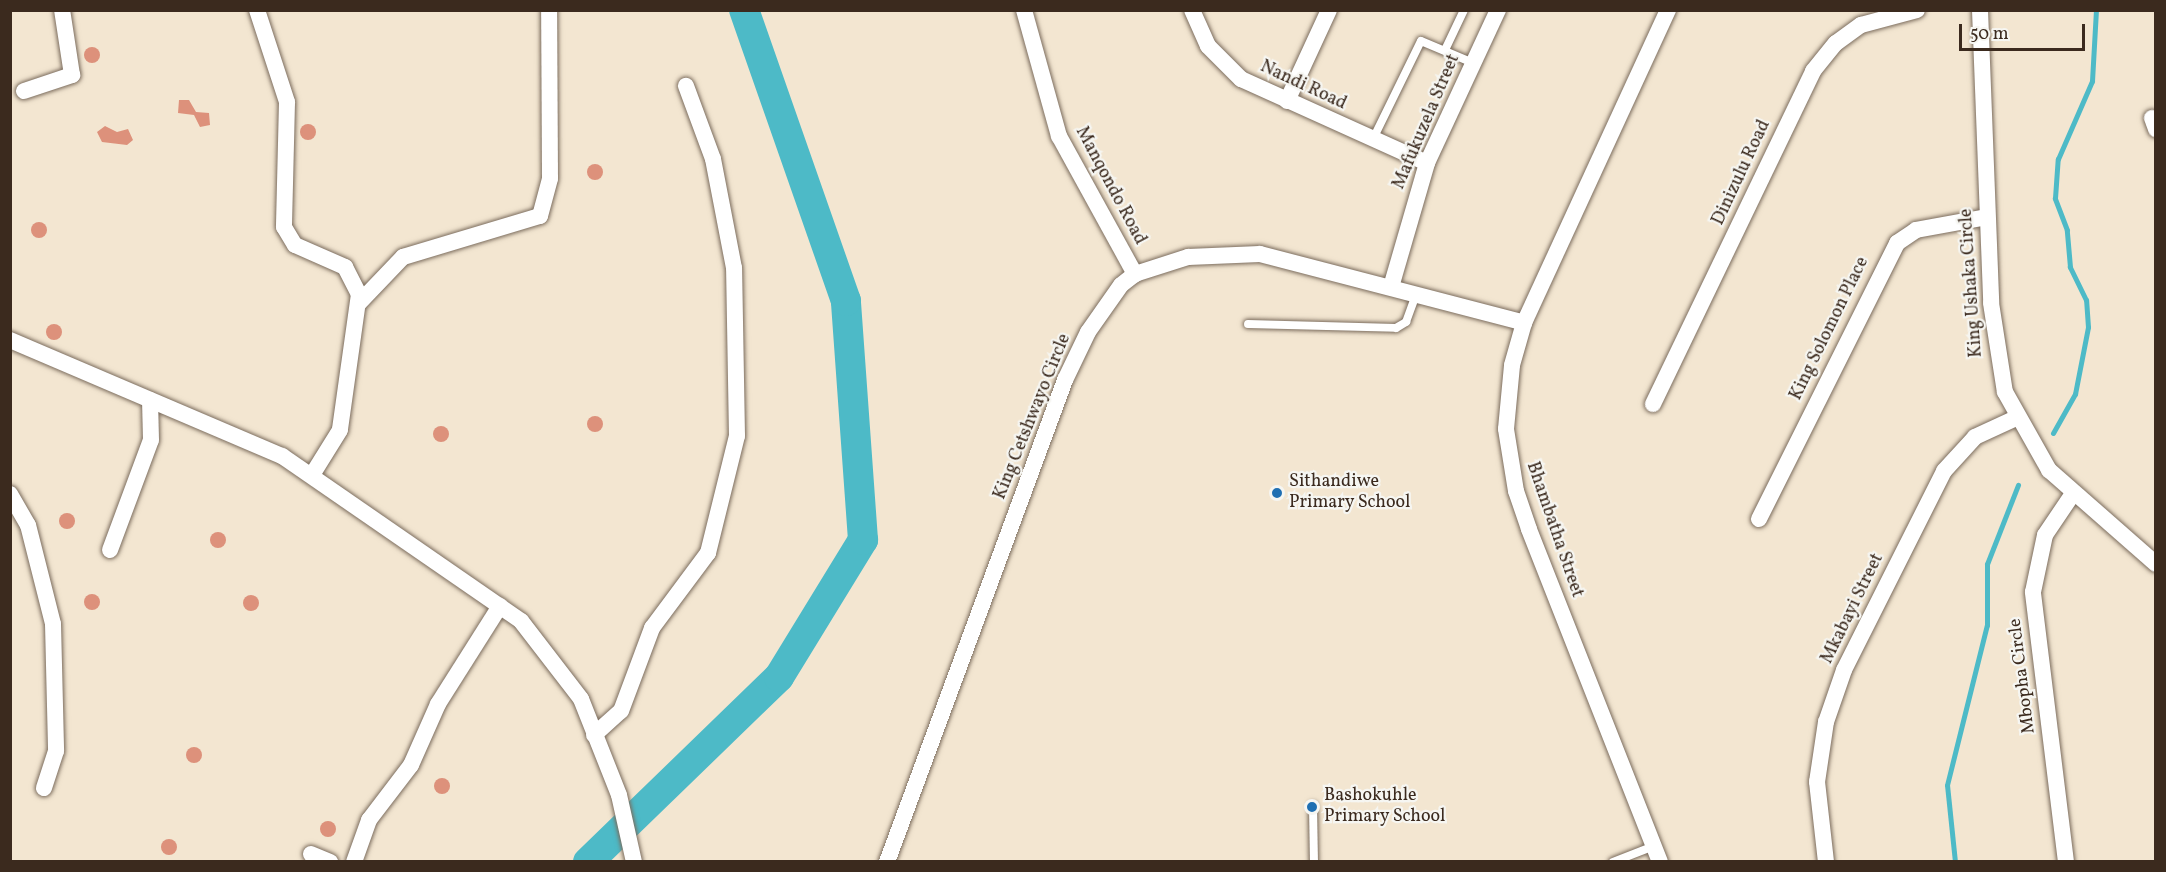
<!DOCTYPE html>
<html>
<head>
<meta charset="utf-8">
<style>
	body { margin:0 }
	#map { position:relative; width:2166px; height:872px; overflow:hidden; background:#f3e6d1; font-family:Vollkorn,serif }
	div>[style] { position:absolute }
	.stream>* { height:5px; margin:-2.5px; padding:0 2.5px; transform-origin:2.5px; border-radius:2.5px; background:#4dbac7 }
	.river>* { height:30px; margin:-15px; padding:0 15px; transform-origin:15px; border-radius:15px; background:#4dbac7 }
	.building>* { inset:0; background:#dd917b }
	.round { border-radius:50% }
	.roads { filter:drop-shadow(0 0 2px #7b6c5d) drop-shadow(0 0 2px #7b6c5d) }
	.service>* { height:8px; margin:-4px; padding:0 4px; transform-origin:4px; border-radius:4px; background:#fff }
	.minor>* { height:16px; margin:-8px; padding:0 8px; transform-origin:8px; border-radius:8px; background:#fff }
	.dots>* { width:16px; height:16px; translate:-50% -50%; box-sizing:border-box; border:3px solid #f6f6f2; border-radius:50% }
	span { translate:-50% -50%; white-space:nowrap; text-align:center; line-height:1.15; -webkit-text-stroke:4.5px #f6f6f2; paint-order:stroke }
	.street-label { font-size:18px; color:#3b2a1e }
	.poi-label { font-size:18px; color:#3b2a1e }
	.left { translate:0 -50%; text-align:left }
	.frame { position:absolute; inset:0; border:12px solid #3b2a1e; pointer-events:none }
	.scale { position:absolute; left:1959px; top:24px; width:126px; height:27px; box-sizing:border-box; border:3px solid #3b2a1e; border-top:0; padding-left:8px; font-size:18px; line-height:21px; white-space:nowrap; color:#3b2a1e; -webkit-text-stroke:4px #f6f6f2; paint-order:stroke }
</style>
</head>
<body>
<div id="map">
	<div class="stream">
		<div style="left:2053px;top:433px;width:45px;rotate:-60.6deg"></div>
		<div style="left:2075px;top:394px;width:68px;rotate:-79deg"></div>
		<div style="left:2088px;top:327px;width:27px;rotate:-94deg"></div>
		<div style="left:2086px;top:300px;width:37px;rotate:-116deg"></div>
		<div style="left:2070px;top:267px;width:37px;rotate:-95deg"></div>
		<div style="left:2067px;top:230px;width:34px;rotate:-111deg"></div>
		<div style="left:2055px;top:198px;width:39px;rotate:-86deg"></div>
		<div style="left:2058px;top:159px;width:85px;rotate:-66.4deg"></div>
		<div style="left:2092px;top:81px;width:71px;rotate:-86.8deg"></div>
		<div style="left:1955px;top:862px;width:77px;rotate:-95.9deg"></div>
		<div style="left:1947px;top:785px;width:165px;rotate:-76deg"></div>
		<div style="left:1987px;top:625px;width:61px;rotate:-90deg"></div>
		<div style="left:1987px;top:564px;width:85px;rotate:-68.6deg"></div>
	</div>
	<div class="river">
		<div style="left:588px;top:862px;width:266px;rotate:-44.1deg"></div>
		<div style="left:779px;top:677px;width:161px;rotate:-58.5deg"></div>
		<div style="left:863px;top:540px;width:240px;rotate:-94.1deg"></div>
		<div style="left:846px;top:301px;width:308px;rotate:-109.3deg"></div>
	</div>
	<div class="building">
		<div class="round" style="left:84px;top:47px;width:16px;height:16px"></div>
		<div style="clip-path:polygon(179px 100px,189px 100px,196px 112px,209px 113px,210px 125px,200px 127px,194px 115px,178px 113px)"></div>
		<div class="round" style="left:300px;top:124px;width:16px;height:16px"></div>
		<div style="clip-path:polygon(105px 126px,117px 132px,128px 129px,133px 140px,127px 145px,102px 142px,97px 132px)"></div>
		<div class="round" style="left:587px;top:164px;width:16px;height:16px"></div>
		<div class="round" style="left:31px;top:222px;width:16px;height:16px"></div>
		<div class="round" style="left:46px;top:324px;width:16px;height:16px"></div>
		<div class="round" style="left:587px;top:416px;width:16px;height:16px"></div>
		<div class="round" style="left:433px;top:426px;width:16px;height:16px"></div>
		<div class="round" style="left:59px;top:513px;width:16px;height:16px"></div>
		<div class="round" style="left:210px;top:532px;width:16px;height:16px"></div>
		<div class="round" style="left:84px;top:594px;width:16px;height:16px"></div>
		<div class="round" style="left:243px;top:595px;width:16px;height:16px"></div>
		<div class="round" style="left:186px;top:747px;width:16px;height:16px"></div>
		<div class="round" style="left:434px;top:778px;width:16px;height:16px"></div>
		<div class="round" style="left:320px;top:821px;width:16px;height:16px"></div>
		<div class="round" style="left:161px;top:839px;width:16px;height:16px"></div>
	</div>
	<div class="roads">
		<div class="service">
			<div style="left:1445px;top:50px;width:44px;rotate:-64.6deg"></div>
			<div style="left:1373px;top:139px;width:109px;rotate:-63.9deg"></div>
			<div style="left:1421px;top:41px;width:56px;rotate:22.9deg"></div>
			<div style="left:1248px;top:324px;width:148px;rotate:1.5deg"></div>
			<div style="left:1396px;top:328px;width:12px;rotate:-31deg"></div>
			<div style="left:1406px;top:322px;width:30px;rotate:-70deg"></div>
			<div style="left:1313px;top:806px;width:56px;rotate:89deg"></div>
			<div style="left:1613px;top:862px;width:44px;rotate:-21.3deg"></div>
		</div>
		<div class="minor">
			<div style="left:257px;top:10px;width:97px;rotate:71.9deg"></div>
			<div style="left:287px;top:102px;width:125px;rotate:91.4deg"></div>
			<div style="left:284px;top:227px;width:21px;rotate:59deg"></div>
			<div style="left:295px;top:245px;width:55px;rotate:23.7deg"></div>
			<div style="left:345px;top:267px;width:30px;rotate:63deg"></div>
			<div style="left:359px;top:294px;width:137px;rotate:98deg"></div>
			<div style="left:340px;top:430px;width:53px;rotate:121.9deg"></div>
			<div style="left:1024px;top:10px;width:131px;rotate:74.5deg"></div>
			<div style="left:1059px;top:136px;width:158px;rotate:61.2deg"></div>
			<div style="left:1192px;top:10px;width:39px;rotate:66deg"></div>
			<div style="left:1208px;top:46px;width:47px;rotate:45deg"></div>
			<div style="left:1241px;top:79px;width:204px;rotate:24.3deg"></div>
			<div style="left:1980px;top:10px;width:293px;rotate:87.8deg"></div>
			<div style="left:1991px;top:303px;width:90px;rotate:81.1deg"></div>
			<div style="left:2005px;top:392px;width:90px;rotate:60.6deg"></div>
			<div style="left:2049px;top:470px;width:142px;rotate:41.3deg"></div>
			<div style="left:24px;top:91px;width:51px;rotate:-18.4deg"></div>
			<div style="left:72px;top:75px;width:66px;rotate:-98.7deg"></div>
			<div style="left:1287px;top:101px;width:100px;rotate:-65.2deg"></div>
			<div style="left:2152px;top:118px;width:12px;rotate:70deg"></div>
			<div style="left:1391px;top:287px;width:129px;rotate:-73.8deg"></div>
			<div style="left:1427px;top:163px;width:169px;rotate:-65.1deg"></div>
			<div style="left:359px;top:303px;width:64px;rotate:-46.3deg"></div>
			<div style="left:403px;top:257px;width:143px;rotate:-16.7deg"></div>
			<div style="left:540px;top:216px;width:39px;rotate:-75deg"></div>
			<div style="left:550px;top:178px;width:168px;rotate:-90.3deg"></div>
			<div style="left:10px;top:340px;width:296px;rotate:23.1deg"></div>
			<div style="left:282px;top:456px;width:290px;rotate:34.6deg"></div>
			<div style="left:521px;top:621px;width:98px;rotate:52.4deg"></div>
			<div style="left:581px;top:699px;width:103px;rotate:68.4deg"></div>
			<div style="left:619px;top:795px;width:69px;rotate:77.4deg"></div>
			<div style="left:1653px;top:404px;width:369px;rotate:-64.3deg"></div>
			<div style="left:1813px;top:71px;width:36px;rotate:-51deg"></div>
			<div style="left:1836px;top:43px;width:31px;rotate:-36deg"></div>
			<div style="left:1861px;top:25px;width:58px;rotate:-15deg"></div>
			<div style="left:10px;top:494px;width:36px;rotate:60deg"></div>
			<div style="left:28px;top:525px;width:102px;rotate:75.8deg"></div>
			<div style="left:53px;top:624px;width:127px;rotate:88.6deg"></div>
			<div style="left:56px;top:751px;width:39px;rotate:108deg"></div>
			<div style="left:1759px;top:519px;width:309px;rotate:-63.4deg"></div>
			<div style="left:1897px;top:243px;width:23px;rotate:-34deg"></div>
			<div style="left:1916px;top:230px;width:72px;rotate:-10.4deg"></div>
			<div style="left:110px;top:550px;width:117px;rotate:-69.6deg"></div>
			<div style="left:151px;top:440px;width:40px;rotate:-91.4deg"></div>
			<div style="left:594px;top:735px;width:36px;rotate:-42deg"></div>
			<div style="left:621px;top:711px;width:89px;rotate:-69.5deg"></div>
			<div style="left:652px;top:628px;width:94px;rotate:-53.3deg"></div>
			<div style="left:708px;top:553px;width:121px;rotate:-76.1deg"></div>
			<div style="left:737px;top:436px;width:168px;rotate:-91deg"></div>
			<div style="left:734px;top:268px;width:111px;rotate:-100.9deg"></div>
			<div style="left:713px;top:159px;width:78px;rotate:-110.3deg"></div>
			<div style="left:311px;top:854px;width:21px;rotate:23deg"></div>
			<div style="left:354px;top:862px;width:45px;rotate:-70.3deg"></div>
			<div style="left:369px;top:820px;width:69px;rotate:-52.6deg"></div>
			<div style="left:411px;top:765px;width:67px;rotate:-66.1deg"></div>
			<div style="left:438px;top:704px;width:116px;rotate:-57.7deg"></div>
			<div style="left:887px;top:862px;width:514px;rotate:-69.73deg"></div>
			<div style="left:1065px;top:380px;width:53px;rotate:-64.4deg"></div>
			<div style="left:1088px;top:332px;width:57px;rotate:-54.9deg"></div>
			<div style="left:1121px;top:285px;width:18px;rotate:-38deg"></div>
			<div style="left:1135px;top:274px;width:56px;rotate:-17.8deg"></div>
			<div style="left:1188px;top:257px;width:72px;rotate:-2.4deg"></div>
			<div style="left:1260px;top:254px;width:273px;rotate:14.6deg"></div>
			<div style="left:1660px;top:862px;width:358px;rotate:-111.5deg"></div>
			<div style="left:1529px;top:529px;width:40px;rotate:-108.9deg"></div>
			<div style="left:1516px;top:491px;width:63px;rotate:-99.2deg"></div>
			<div style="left:1506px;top:429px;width:64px;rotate:-84.6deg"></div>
			<div style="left:1512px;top:365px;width:44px;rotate:-74.1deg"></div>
			<div style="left:1524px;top:323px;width:345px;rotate:-65.3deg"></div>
			<div style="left:1826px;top:862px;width:81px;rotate:-96.4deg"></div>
			<div style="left:1817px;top:782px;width:61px;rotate:-81.5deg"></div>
			<div style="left:1826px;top:722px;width:55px;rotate:-70.9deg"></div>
			<div style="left:1844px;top:670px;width:223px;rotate:-63.3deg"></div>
			<div style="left:1944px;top:471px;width:46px;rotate:-47.6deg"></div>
			<div style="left:1975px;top:437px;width:45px;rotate:-24.9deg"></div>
			<div style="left:2066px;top:862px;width:272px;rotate:-97deg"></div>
			<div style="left:2033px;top:592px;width:58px;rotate:-78.1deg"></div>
			<div style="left:2045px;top:535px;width:48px;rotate:-56deg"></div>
		</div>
	</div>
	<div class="dots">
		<div style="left:1277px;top:493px;background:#1f6fb2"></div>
		<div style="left:1312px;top:807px;background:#1f6fb2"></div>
	</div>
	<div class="street-label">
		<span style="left:1303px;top:86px;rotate:25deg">Nandi Road</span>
		<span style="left:1427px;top:122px;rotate:-67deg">Mafukuzela Street</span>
		<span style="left:1742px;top:173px;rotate:-65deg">Dinizulu Road</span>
		<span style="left:1110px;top:186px;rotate:62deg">Manqondo Road</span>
		<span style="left:1972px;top:283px;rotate:-94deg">King Ushaka Circle</span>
		<span style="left:1830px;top:329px;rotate:-64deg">King Solomon Place</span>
		<span style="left:1033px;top:417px;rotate:-68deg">King Cetshwayo Circle</span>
		<span style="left:1554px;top:530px;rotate:71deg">Bhambatha Street</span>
		<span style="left:1853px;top:609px;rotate:-64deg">Mkabayi Street</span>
		<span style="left:2023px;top:676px;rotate:-97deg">Mbopha Circle</span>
	</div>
	<div class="poi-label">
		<span class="left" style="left:1289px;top:493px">Sithandiwe<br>Primary School</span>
		<span class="left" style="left:1324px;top:807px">Bashokuhle<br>Primary School</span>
	</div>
	<div class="frame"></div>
	<div class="scale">50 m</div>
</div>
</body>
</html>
